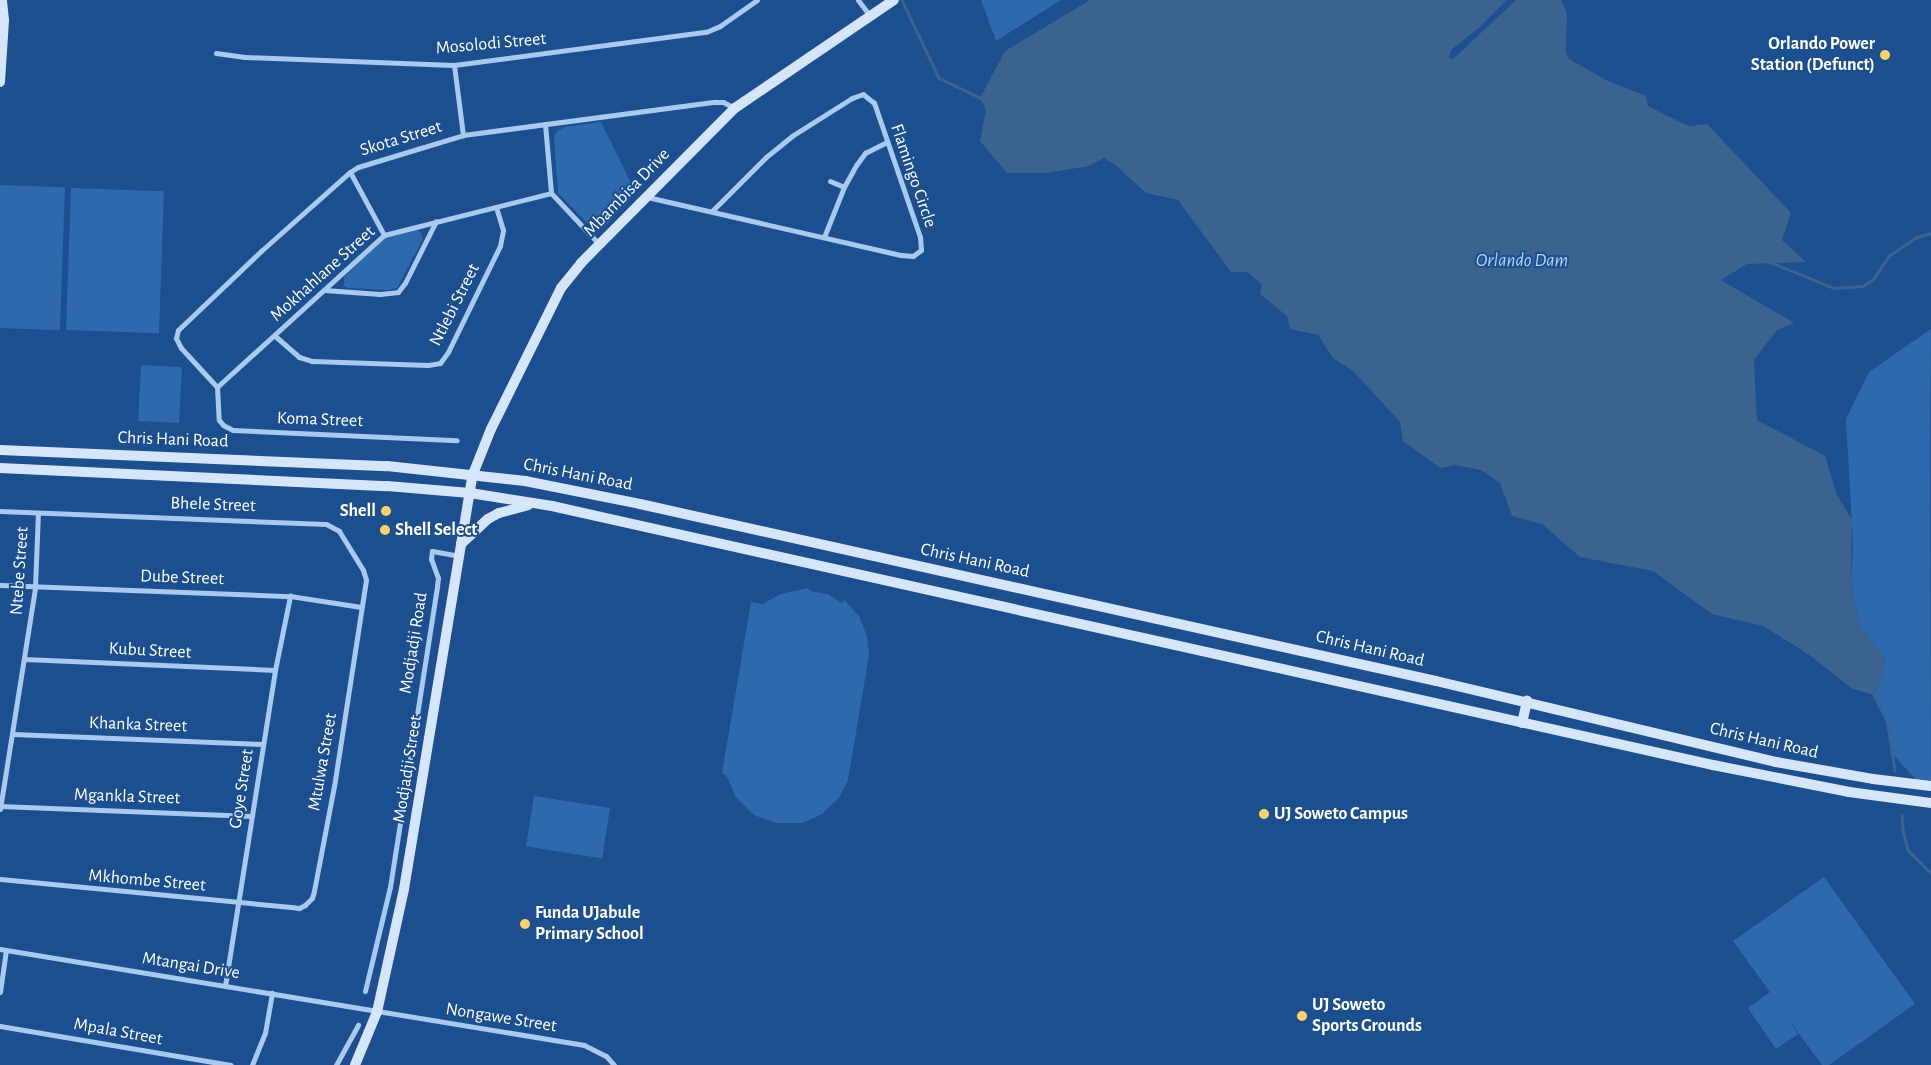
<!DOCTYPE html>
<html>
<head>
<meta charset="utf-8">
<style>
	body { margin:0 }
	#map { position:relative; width:1931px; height:1065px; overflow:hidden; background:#1b4f8f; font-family:"Alegreya Sans",sans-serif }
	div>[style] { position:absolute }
	.green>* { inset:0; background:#2e69ad; transform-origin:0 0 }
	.water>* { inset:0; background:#3c6290 }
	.stream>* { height:2.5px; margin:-1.25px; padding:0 1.25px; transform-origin:1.25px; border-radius:1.25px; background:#3c6290 }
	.street>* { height:5px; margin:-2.5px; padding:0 2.5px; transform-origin:2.5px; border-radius:2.5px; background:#a9c9ee }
	.secondary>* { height:10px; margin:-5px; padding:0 5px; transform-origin:5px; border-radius:5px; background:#d6e6fa }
	.dots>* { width:14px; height:14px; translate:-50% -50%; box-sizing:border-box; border:2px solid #1b4f8f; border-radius:50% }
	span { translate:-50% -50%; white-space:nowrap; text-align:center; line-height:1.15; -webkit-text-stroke:4px #1b4f8f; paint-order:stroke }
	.street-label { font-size:18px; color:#fff }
	.poi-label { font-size:18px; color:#fff; font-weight:700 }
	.right { translate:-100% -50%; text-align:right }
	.left { translate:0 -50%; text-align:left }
	.water-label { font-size:19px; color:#b5d3f5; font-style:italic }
</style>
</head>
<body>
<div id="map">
	<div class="green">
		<div style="clip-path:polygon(981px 0,1061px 0,996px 41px)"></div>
		<div style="clip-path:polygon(601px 122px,636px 193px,603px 228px,594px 230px,558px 193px,554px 136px,557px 131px,565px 127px)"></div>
		<div style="left:0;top:185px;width:65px;height:143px;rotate:2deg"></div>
		<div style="left:71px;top:188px;width:93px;height:142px;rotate:2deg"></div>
		<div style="clip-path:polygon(416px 229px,421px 233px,423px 239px,397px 288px,388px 290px,348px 288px,344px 286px,344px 277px,380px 242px,389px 236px)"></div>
		<div style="clip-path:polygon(1931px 329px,1930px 447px,1931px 784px,1919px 783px,1891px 752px,1887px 720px,1874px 695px,1882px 677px,1884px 657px,1859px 626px,1851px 584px,1853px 544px,1846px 419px,1869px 372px)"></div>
		<div style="left:141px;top:365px;width:41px;height:56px;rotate:3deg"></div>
		<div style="clip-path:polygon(808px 588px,810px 591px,828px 594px,842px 603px,844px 600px,859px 616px,867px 636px,869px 655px,848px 780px,839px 798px,822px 814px,802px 823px,776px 823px,754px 815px,736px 797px,726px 775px,722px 773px,751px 602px,763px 604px,780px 594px)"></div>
		<div style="left:534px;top:796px;width:77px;height:51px;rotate:9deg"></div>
		<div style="clip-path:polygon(1824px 877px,1915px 1004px,1829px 1065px,1822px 1065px,1789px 1020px,1798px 1034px,1776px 1049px,1748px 1008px,1770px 992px,1733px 941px)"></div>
	</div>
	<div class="water">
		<div style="clip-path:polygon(1090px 0,1507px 0,1480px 27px,1451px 50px,1449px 58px,1453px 59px,1516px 0,1561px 0,1567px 13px,1566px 52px,1569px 59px,1608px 81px,1646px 96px,1648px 106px,1665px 115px,1689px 126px,1707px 124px,1791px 213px,1782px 240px,1806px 262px,1747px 264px,1721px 280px,1794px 323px,1777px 330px,1754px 360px,1757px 420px,1825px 456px,1837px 495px,1852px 520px,1851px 584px,1859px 626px,1884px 657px,1882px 677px,1874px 695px,1851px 688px,1808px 654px,1763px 626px,1712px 614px,1653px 571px,1580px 557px,1542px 524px,1512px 516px,1500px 483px,1481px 470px,1455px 465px,1440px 468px,1403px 441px,1400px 422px,1353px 371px,1333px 358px,1318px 335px,1290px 329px,1287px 316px,1260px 294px,1262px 285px,1248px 272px,1231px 272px,1178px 200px,1146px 193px,1114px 164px,1104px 158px,1089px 166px,1047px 173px,1007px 173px,980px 141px,986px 110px,980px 98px,1005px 51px)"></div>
	</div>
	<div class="stream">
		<div style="left:902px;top:0;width:86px;rotate:64.6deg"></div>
		<div style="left:939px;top:78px;width:47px;rotate:25.5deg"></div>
		<div style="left:1770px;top:262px;width:69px;rotate:22.1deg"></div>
		<div style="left:1834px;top:288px;width:29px;rotate:-4deg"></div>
		<div style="left:1863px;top:286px;width:12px;rotate:-35deg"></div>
		<div style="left:1873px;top:279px;width:29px;rotate:-55deg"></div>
		<div style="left:1890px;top:255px;width:32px;rotate:-34deg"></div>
		<div style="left:1917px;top:237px;width:15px;rotate:-16deg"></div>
		<div style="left:1874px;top:695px;width:28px;rotate:63deg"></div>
		<div style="left:1887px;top:720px;width:51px;rotate:80.9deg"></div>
		<div style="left:1902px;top:815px;width:15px;rotate:86deg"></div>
		<div style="left:1903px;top:830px;width:21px;rotate:76deg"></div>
		<div style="left:1908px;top:850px;width:33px;rotate:45deg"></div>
	</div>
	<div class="street">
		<div style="left:858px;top:0;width:20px;rotate:53deg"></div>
		<div style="left:216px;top:53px;width:29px;rotate:8deg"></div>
		<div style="left:245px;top:57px;width:209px;rotate:2.2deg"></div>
		<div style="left:454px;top:65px;width:254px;rotate:-7.5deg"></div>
		<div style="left:706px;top:32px;width:15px;rotate:-23deg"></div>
		<div style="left:720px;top:26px;width:45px;rotate:-35.1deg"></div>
		<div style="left:454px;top:65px;width:71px;rotate:82.7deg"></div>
		<div style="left:545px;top:124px;width:69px;rotate:85deg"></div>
		<div style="left:551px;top:193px;width:70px;rotate:46.7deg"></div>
		<div style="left:350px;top:172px;width:72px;rotate:61.6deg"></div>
		<div style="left:830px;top:181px;width:15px;rotate:23deg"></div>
		<div style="left:647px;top:197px;width:261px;rotate:12.9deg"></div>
		<div style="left:901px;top:255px;width:12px;rotate:5deg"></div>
		<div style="left:913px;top:256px;width:10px;rotate:-37deg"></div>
		<div style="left:921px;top:250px;width:13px;rotate:-94deg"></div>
		<div style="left:920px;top:237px;width:142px;rotate:-108.9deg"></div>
		<div style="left:874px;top:103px;width:14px;rotate:-141deg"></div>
		<div style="left:863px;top:94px;width:12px;rotate:160deg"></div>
		<div style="left:852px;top:98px;width:71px;rotate:147.7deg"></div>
		<div style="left:792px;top:136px;width:33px;rotate:141deg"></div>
		<div style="left:766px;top:157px;width:76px;rotate:135deg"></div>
		<div style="left:824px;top:237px;width:54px;rotate:-68.2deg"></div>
		<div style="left:844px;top:187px;width:26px;rotate:-61deg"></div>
		<div style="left:857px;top:164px;width:14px;rotate:-54deg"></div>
		<div style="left:865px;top:153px;width:25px;rotate:-27deg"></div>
		<div style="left:324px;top:290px;width:56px;rotate:4.1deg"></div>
		<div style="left:380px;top:294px;width:18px;rotate:-6deg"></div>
		<div style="left:398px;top:292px;width:11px;rotate:-52deg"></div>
		<div style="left:405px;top:283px;width:69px;rotate:-63.4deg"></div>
		<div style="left:275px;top:336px;width:32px;rotate:41deg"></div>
		<div style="left:299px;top:357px;width:14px;rotate:17deg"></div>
		<div style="left:312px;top:361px;width:116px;rotate:2deg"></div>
		<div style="left:428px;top:365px;width:12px;rotate:-9deg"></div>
		<div style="left:440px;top:363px;width:14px;rotate:-54deg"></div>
		<div style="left:448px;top:352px;width:118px;rotate:-63.9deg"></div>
		<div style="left:500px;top:246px;width:16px;rotate:-79deg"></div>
		<div style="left:503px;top:230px;width:24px;rotate:-107deg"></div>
		<div style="left:217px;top:387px;width:53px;rotate:-132.7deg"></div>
		<div style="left:181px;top:348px;width:11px;rotate:-117deg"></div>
		<div style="left:176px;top:338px;width:8px;rotate:-76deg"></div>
		<div style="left:178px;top:330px;width:115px;rotate:-43.6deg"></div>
		<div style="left:261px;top:251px;width:119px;rotate:-41.6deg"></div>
		<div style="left:350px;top:172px;width:9px;rotate:-32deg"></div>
		<div style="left:358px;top:167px;width:110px;rotate:-16.9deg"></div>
		<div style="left:463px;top:135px;width:254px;rotate:-7.5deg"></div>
		<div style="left:715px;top:102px;width:8px"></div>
		<div style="left:723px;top:102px;width:13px;rotate:27deg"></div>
		<div style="left:217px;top:387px;width:226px;rotate:-42.3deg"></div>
		<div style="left:384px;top:235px;width:172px;rotate:-14.1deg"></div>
		<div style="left:217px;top:387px;width:33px;rotate:87deg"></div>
		<div style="left:219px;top:420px;width:6px;rotate:51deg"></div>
		<div style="left:223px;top:425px;width:11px;rotate:27deg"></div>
		<div style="left:233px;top:430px;width:224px;rotate:2.6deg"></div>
		<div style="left:0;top:511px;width:326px;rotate:2.3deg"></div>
		<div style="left:326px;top:524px;width:15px;rotate:28deg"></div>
		<div style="left:339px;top:531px;width:46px;rotate:58.4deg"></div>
		<div style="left:363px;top:570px;width:10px;rotate:73deg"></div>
		<div style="left:366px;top:580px;width:208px;rotate:98.8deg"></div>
		<div style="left:334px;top:786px;width:107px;rotate:100.8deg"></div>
		<div style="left:314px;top:891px;width:7px;rotate:106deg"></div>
		<div style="left:312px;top:898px;width:10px;rotate:135deg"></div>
		<div style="left:305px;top:905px;width:7px;rotate:153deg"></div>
		<div style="left:299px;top:908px;width:8px;rotate:-173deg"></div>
		<div style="left:291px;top:907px;width:292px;rotate:-174.5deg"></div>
		<div style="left:0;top:585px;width:290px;rotate:2.2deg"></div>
		<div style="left:290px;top:596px;width:72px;rotate:8.8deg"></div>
		<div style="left:24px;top:659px;width:251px;rotate:2.5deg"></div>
		<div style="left:13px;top:734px;width:250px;rotate:2.3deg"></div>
		<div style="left:0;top:806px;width:252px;rotate:2.3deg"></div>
		<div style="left:0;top:809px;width:225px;rotate:-81deg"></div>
		<div style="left:35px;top:587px;width:74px;rotate:-87.7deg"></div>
		<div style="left:0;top:949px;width:592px;rotate:9.33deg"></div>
		<div style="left:584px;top:1045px;width:25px;rotate:27deg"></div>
		<div style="left:606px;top:1056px;width:12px;rotate:48deg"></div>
		<div style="left:225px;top:986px;width:320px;rotate:-81deg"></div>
		<div style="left:275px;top:670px;width:76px;rotate:-78.5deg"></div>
		<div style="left:365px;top:991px;width:107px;rotate:-76.5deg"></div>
		<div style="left:390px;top:887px;width:305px;rotate:-81.1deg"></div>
		<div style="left:437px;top:586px;width:8px;rotate:-83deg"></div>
		<div style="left:438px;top:578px;width:20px;rotate:-110deg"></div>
		<div style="left:431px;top:559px;width:8px;rotate:-83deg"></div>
		<div style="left:432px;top:551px;width:27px;rotate:10deg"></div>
		<div style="left:0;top:992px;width:42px;rotate:-81.9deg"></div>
		<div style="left:0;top:1026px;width:234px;rotate:9.6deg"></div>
		<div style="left:252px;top:1065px;width:35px;rotate:-68deg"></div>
		<div style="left:265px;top:1033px;width:41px;rotate:-80.1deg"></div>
		<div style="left:336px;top:1065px;width:46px;rotate:-61.2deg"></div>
	</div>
	<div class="secondary">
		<div style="left:0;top:82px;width:62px;rotate:-86.3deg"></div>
		<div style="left:4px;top:20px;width:20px;rotate:-96deg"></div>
		<div style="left:0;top:450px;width:387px;rotate:2.4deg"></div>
		<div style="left:387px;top:466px;width:139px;rotate:6.2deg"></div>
		<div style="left:525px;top:481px;width:117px;rotate:11.3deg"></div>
		<div style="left:640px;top:504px;width:815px;rotate:12.54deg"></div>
		<div style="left:1436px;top:681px;width:350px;rotate:13.4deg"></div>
		<div style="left:1776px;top:762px;width:98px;rotate:9.9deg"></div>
		<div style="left:1873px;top:779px;width:58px;rotate:6.9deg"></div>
		<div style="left:0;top:468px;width:387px;rotate:2.7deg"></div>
		<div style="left:387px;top:486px;width:83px;rotate:4.8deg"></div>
		<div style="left:470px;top:493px;width:83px;rotate:9deg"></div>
		<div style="left:552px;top:506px;width:1190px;rotate:12.58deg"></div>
		<div style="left:1713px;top:765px;width:139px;rotate:11.2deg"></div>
		<div style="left:1849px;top:792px;width:83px;rotate:7.6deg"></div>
		<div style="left:461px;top:544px;width:37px;rotate:-43deg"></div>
		<div style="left:488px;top:519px;width:13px;rotate:-29deg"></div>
		<div style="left:499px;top:513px;width:30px;rotate:-15deg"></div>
		<div style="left:1522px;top:723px;width:23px;rotate:-77deg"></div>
		<div style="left:355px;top:1065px;width:57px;rotate:-67.5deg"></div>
		<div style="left:377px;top:1012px;width:126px;rotate:-77.6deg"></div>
		<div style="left:404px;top:889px;width:421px;rotate:-80.6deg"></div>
		<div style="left:473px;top:474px;width:48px;rotate:-68.2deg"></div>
		<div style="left:491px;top:429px;width:157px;rotate:-63.6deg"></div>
		<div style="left:561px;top:288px;width:32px;rotate:-51deg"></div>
		<div style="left:581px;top:263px;width:218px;rotate:-45.2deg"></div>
		<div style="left:735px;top:108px;width:192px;rotate:-34.2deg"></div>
	</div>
	<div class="dots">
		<div style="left:1885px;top:55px;background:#ffd166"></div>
		<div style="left:386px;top:511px;background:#ffd166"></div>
		<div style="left:385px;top:530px;background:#ffd166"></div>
		<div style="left:1264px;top:814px;background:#ffd166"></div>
		<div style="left:525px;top:924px;background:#ffd166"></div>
		<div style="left:1302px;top:1016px;background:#ffd166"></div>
	</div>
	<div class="street-label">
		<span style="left:491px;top:44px;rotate:-5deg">Mosolodi Street</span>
		<span style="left:401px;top:139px;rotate:-17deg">Skota Street</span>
		<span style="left:913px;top:176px;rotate:71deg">Flamingo Circle</span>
		<span style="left:627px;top:193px;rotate:-46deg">Mbambisa Drive</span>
		<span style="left:323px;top:274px;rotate:-42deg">Mokhahlane Street</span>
		<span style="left:455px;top:305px;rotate:-63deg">Ntlebi Street</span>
		<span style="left:320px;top:420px;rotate:2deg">Koma Street</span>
		<span style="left:173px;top:440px;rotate:2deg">Chris Hani Road</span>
		<span style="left:578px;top:475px;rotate:11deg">Chris Hani Road</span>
		<span style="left:213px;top:505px;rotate:2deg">Bhele Street</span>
		<span style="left:975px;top:561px;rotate:12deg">Chris Hani Road</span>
		<span style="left:20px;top:571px;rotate:-86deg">Ntebe Street</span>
		<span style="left:182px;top:578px;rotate:2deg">Dube Street</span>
		<span style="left:414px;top:643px;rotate:-81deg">Modjadji Road</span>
		<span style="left:1370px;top:649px;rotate:13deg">Chris Hani Road</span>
		<span style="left:150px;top:651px;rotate:3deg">Kubu Street</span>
		<span style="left:138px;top:725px;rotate:2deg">Khanka Street</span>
		<span style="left:1764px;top:741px;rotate:13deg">Chris Hani Road</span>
		<span style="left:323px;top:762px;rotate:-80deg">Mtulwa Street</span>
		<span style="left:408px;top:769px;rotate:-81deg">Modjadji Street</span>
		<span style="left:242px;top:789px;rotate:-81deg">Goye Street</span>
		<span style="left:127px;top:797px;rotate:2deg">Mgankla Street</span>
		<span style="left:147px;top:881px;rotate:5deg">Mkhombe Street</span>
		<span style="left:191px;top:966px;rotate:9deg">Mtangai Drive</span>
		<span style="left:501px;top:1018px;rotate:9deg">Nongawe Street</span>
		<span style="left:118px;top:1032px;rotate:10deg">Mpala Street</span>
	</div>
	<div class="poi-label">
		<span class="right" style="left:1875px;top:55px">Orlando Power<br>Station (Defunct)</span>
		<span class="right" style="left:376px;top:511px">Shell</span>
		<span class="left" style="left:395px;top:530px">Shell Select</span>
		<span class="left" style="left:1274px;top:814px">UJ Soweto Campus</span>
		<span class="left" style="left:535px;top:924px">Funda UJabule<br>Primary School</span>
		<span class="left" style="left:1312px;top:1016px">UJ Soweto<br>Sports Grounds</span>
	</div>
	<div class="water-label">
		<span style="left:1522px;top:261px">Orlando Dam</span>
	</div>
</div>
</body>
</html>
